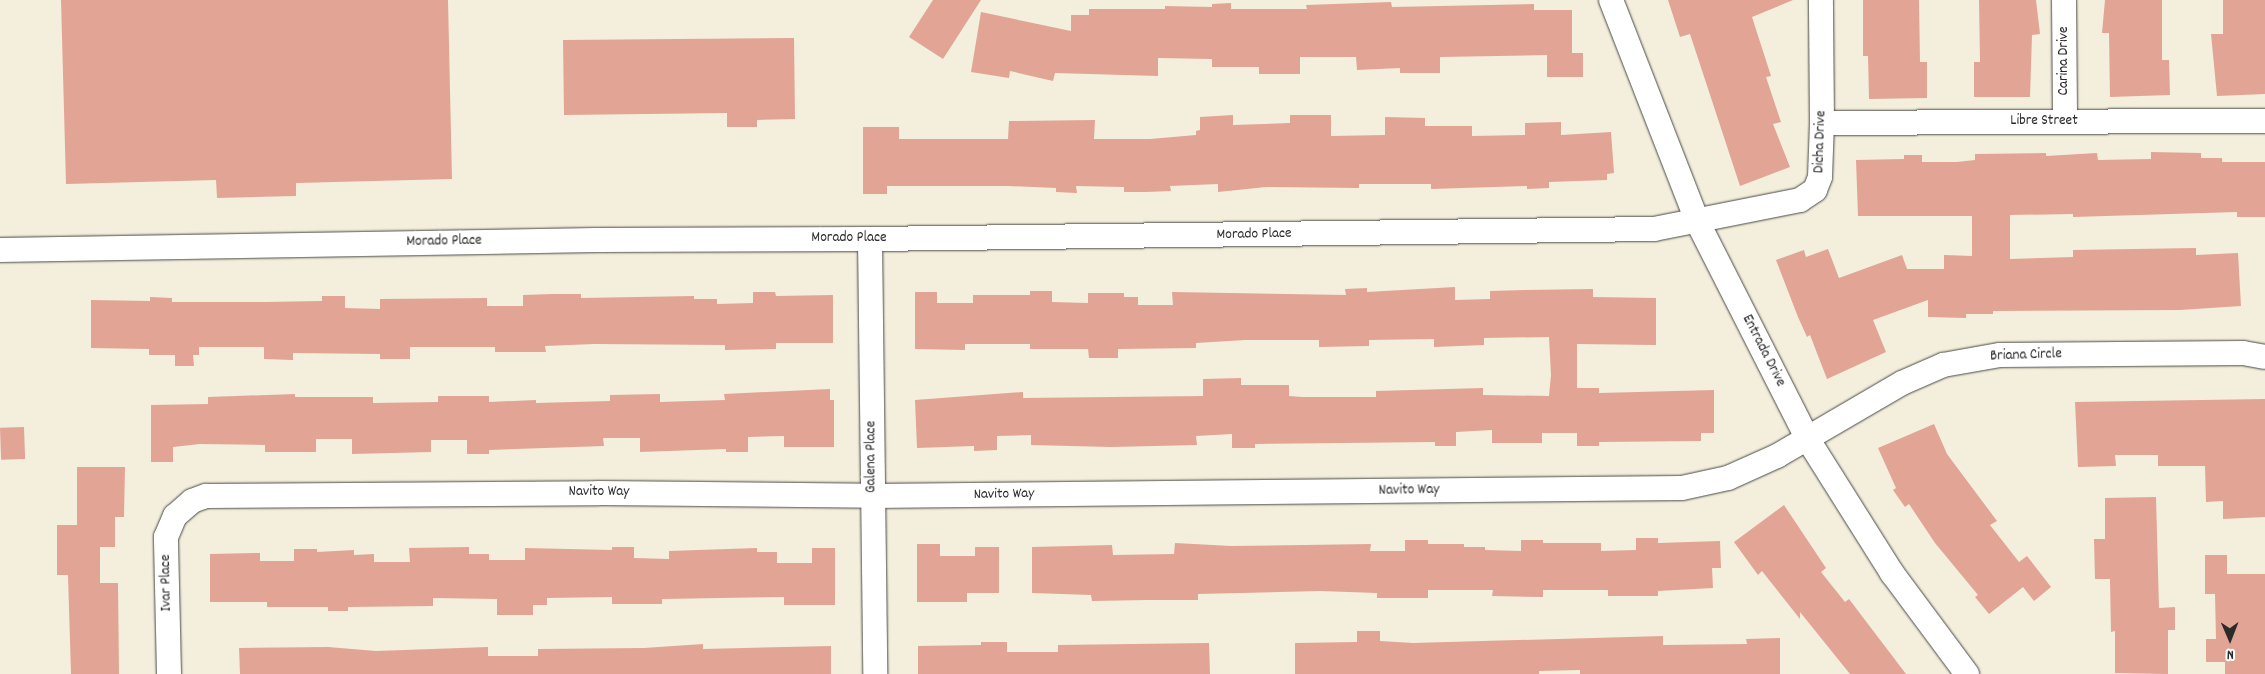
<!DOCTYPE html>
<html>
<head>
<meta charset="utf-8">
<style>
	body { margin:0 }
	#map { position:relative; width:2265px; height:674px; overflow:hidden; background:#f3efdc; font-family:Dekko,sans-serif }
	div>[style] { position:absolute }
	.building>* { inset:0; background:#e2a495; transform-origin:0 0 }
	.roads { filter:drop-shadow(0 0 1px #494846) drop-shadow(0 0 1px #494846) }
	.street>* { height:24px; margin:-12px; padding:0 12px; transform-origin:12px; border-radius:12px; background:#fff }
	span { translate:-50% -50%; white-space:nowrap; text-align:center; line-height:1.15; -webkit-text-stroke:5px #fff; paint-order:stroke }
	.street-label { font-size:15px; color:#2b2b2b }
	.north { position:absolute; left:2205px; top:614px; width:50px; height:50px; -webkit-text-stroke:4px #fff; paint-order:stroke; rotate:179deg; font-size:14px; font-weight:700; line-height:20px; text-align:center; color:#2b2b2b }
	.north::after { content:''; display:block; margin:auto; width:18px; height:22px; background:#2b2b2b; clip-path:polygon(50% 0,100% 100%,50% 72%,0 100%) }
</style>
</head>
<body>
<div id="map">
	<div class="building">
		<div style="clip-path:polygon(61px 0,448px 0,452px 179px,296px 183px,296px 196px,217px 198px,216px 180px,66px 184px)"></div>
		<div style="clip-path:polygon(933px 0,981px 0,943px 59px,909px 37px)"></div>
		<div style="clip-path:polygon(1668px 0,1793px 0,1752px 17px,1771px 76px,1766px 77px,1781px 122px,1773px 124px,1790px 167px,1740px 186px,1690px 34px,1680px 37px)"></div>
		<div style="clip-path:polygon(1863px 0,1919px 0,1920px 62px,1927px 62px,1927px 98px,1869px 99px,1868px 56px,1863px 56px)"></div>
		<div style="clip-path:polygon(1979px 0,2036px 0,2040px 34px,2032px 35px,2030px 97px,1974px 97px,1974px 62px,1980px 62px)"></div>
		<div style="clip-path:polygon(2105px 0,2162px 0,2162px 60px,2169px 60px,2170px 95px,2110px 97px,2109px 33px,2102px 33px)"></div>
		<div style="clip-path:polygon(2223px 0,2265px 0,2265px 94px,2217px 96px,2211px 34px,2223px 34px)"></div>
		<div style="clip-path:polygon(1391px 2px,1392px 7px,1534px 4px,1534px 10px,1572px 10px,1572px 53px,1583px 53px,1583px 77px,1547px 77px,1547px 55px,1440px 57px,1440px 73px,1400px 73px,1400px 68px,1357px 70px,1356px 57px,1300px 57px,1300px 74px,1259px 74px,1259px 67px,1212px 67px,1212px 59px,1158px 58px,1158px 76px,1055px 73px,1053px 81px,1010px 71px,1009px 78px,971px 72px,981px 12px,1071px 31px,1071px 15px,1089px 15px,1089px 9px,1165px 9px,1165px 6px,1212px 7px,1212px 4px,1231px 3px,1231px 9px,1307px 9px,1306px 5px)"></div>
		<div style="clip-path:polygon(794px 38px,795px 119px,757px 120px,757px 127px,727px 127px,727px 113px,564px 115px,563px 40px)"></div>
		<div style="clip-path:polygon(1233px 115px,1233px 125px,1290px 123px,1290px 115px,1331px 115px,1331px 136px,1385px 135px,1385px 117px,1425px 118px,1425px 126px,1472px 126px,1472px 136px,1525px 135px,1525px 123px,1561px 122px,1561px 135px,1611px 132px,1614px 173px,1607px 174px,1607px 180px,1549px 182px,1549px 188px,1527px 189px,1527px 186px,1431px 189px,1431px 184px,1359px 184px,1359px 188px,1266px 187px,1218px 192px,1218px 184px,1170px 186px,1171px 191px,1146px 192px,1124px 192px,1124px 187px,1076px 186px,1077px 193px,1056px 192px,1056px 188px,1008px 186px,887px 186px,887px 194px,863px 194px,863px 127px,899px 127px,899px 139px,1008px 139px,1009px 121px,1095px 120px,1094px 139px,1150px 139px,1196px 135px,1196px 131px,1200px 130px,1200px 117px)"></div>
		<div style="clip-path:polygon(2151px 152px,2201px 153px,2201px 158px,2222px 158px,2222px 162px,2265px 162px,2265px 217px,2237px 217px,2237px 212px,2073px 217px,2073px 214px,2010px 215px,2010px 259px,2073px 257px,2073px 250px,2196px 248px,2196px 255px,2238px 253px,2241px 306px,2180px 310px,1993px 311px,1993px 314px,1966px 314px,1966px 318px,1928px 317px,1928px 300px,1873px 320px,1886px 352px,1827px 379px,1810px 335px,1807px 337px,1798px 317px,1776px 260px,1804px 250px,1806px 257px,1828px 249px,1839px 278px,1902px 255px,1907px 269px,1944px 269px,1944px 255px,1972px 256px,1972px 216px,1858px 216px,1856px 160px,1904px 159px,1904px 155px,1922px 155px,1922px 162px,1957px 162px,1975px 160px,1975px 154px,2046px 153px,2046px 156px,2097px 153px,2098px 160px,2151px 159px)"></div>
		<div style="clip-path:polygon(1455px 287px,1455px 300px,1490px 299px,1490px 291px,1525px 290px,1593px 289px,1593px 297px,1656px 298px,1656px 345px,1577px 344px,1577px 388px,1599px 388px,1599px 393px,1714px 390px,1714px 433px,1701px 433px,1701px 441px,1599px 442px,1599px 446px,1577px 446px,1577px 433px,1542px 433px,1542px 443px,1492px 443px,1492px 430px,1456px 432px,1456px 446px,1435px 446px,1435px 442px,1255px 444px,1255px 448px,1232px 448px,1232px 434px,1196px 436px,1197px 445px,1111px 447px,1031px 445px,1031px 435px,997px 436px,997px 450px,974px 451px,974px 446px,917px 448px,915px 400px,1023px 392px,1023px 398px,1203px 396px,1203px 379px,1241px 378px,1241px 385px,1289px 385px,1289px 396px,1302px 397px,1376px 397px,1376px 391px,1483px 388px,1483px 395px,1549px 396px,1551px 375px,1549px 337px,1484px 338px,1484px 345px,1434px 347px,1434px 339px,1369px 340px,1369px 346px,1319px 347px,1319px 340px,1245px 340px,1196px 343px,1196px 348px,1118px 349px,1118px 358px,1089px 358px,1088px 349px,1030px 349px,1030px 344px,965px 344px,965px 350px,915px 349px,915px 292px,937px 292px,937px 303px,973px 303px,973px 295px,1030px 295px,1030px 291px,1052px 291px,1052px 302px,1088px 303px,1088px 293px,1124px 293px,1124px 297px,1138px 297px,1138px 305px,1173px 305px,1172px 292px,1346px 295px,1345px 289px,1367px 288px,1367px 292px)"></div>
		<div style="clip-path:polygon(753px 292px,775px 292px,776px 296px,833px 295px,833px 343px,776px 343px,776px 349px,725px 350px,725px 345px,594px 344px,545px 346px,546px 352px,495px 352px,495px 347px,410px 347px,410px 359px,380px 359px,380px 354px,293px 353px,293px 360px,264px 359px,264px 347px,199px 347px,199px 355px,193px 355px,194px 366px,175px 366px,175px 355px,149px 355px,149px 349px,91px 348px,91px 300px,150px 301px,150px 297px,172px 298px,172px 302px,265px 302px,322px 301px,322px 296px,345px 296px,345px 308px,380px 309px,380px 299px,487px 298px,487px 306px,523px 306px,523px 295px,552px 294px,581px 294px,581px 298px,694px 296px,694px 299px,717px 299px,717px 304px,753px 303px)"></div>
		<div style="clip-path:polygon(830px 389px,830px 400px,834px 400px,834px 447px,784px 447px,784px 436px,748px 437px,748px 452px,726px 452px,726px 449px,640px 452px,640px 438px,603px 438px,604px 446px,489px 450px,489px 454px,467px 454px,467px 440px,431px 440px,431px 452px,352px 454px,352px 439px,316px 439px,316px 452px,265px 452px,265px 445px,200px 444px,173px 447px,173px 462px,151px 462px,151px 405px,208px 404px,208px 397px,295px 394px,295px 397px,373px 397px,373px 403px,438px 402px,438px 396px,489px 396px,489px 402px,536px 400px,536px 403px,610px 401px,610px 395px,660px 394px,660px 402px,725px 400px,724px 394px)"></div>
		<div style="clip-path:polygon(2265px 399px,2265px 517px,2223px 519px,2223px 501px,2206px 502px,2205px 466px,2158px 466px,2158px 455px,2115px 455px,2116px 466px,2078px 467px,2075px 402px)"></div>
		<div style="clip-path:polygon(1934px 424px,1947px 454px,1997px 521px,1990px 525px,2019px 562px,2027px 556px,2051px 587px,2034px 601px,2023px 587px,1989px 614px,1975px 597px,1978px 595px,1935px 543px,1909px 504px,1905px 507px,1893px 490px,1896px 488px,1878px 448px)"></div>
		<div style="left:24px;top:427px;width:32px;height:24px;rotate:88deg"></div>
		<div style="clip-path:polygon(77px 467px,125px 467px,124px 517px,115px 517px,115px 547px,100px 547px,100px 583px,118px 583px,119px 674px,71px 674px,68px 575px,57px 575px,57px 525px,77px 525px)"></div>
		<div style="clip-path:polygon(2156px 497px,2159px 608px,2175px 607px,2175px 630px,2168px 630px,2168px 674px,2115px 673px,2115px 631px,2111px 632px,2110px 579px,2095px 579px,2094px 539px,2105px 539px,2105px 498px)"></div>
		<div style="clip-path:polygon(1784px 505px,1826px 568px,1821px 572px,1845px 602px,1849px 599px,1906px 674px,1850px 674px,1800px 612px,1800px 619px,1762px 571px,1758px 575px,1734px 542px)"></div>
		<div style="clip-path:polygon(1636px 538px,1658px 538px,1658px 543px,1720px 541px,1721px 568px,1712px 568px,1713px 588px,1658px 591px,1658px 596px,1608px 596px,1608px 590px,1543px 590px,1543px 597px,1492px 596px,1493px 590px,1428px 590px,1428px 598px,1377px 598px,1377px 593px,1320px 591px,1198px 594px,1198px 600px,1147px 600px,1092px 601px,1091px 595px,1032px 593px,1032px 547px,1112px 545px,1113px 555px,1174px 554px,1175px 543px,1231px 546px,1371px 544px,1370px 551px,1405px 551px,1405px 540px,1428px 540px,1428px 544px,1464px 544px,1464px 547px,1485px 547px,1485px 550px,1521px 551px,1521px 540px,1543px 540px,1543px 543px,1601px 543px,1601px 551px,1636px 550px)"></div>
		<div style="clip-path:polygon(917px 544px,940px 544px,940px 556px,975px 556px,975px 547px,999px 547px,999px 593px,967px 593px,967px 602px,917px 602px)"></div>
		<div style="clip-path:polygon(469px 547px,469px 554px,489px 554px,489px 560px,525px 560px,525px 548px,612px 550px,612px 547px,634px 547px,634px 558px,669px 559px,669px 551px,757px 548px,757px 552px,777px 552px,777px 563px,812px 563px,812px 548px,835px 548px,835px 605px,784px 605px,784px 597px,662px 599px,662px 604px,612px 604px,612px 597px,547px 598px,547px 605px,533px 605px,533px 615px,497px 615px,497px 599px,433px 598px,433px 606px,348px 607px,348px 611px,328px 611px,328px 607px,267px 607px,267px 602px,210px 602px,210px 554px,260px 553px,260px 561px,294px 561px,294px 549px,317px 549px,317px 552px,354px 550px,354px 555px,374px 554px,374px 562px,410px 562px,409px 548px)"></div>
		<div style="clip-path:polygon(2205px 555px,2227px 555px,2227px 574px,2265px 574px,2265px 674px,2225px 674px,2225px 662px,2206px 662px,2206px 639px,2216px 639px,2215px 594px,2205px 594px)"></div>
		<div style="clip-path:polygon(1357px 631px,1380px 631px,1380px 641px,1413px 643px,1663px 636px,1663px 645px,1747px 644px,1746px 639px,1780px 638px,1780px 674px,1580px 674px,1580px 670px,1539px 671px,1539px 674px,1295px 674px,1295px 643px,1357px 642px)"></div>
		<div style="clip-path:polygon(981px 642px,1007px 642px,1007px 652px,1058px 652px,1058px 645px,1209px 643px,1210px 674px,918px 674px,918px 646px,981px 645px)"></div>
		<div style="clip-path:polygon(703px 644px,703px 649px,831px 646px,831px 674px,240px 674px,239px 648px,328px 647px,376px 651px,488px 647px,488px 656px,538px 656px,538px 649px,644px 648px)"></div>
	</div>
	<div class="roads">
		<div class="street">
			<div style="left:1611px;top:0;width:237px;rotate:68.7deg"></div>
			<div style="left:1697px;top:221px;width:243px;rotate:63.1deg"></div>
			<div style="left:1807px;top:438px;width:160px;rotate:57.8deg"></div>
			<div style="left:1892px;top:573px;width:126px;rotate:53.4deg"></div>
			<div style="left:2064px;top:0;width:122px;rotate:89.5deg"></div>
			<div style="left:1822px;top:123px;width:443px;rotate:-0.3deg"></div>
			<div style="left:870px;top:239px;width:435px;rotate:89.3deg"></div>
			<div style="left:0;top:250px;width:596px;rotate:-0.96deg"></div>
			<div style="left:596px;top:240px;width:274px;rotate:-0.2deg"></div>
			<div style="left:870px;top:239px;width:784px;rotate:-0.73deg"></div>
			<div style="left:1654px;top:229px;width:149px;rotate:-11.2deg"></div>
			<div style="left:1800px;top:200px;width:18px;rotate:-34deg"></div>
			<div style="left:1815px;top:190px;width:14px;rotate:-69deg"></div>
			<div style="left:1820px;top:177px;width:54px;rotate:-87.9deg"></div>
			<div style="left:1822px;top:123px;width:123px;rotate:-90.5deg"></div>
			<div style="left:169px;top:674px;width:137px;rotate:-91.3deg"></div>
			<div style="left:166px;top:537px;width:23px;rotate:-67deg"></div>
			<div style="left:175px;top:516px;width:23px;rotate:-41deg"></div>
			<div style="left:192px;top:501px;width:15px;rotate:-20deg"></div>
			<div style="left:206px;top:496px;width:392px;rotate:-0.4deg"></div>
			<div style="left:598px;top:493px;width:274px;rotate:0.6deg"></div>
			<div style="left:872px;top:496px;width:810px;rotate:-0.57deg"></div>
			<div style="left:1682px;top:488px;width:47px;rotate:-12.3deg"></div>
			<div style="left:1728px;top:478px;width:54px;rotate:-24.2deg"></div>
			<div style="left:1777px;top:456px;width:145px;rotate:-30.3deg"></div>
			<div style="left:1902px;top:383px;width:45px;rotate:-23.7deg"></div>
			<div style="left:1943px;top:365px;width:58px;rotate:-10deg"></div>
			<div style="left:2000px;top:355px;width:243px;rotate:-0.5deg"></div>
			<div style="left:2243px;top:353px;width:22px;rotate:10deg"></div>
		</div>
	</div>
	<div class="street-label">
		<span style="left:2065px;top:61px;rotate:-90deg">Carina Drive</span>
		<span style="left:2044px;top:122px">Libre Street</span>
		<span style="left:1821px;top:142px;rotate:-88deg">Dicha Drive</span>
		<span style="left:1254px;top:235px;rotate:-1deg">Morado Place</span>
		<span style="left:849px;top:239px">Morado Place</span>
		<span style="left:444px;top:242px;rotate:-1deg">Morado Place</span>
		<span style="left:1763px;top:351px;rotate:63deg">Entrada Drive</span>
		<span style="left:2026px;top:356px;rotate:-2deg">Briana Circle</span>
		<span style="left:872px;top:457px;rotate:-90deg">Galena Place</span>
		<span style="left:1409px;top:491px;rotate:-1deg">Navito Way</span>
		<span style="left:599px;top:493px">Navito Way</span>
		<span style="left:1004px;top:495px;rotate:-1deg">Navito Way</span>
		<span style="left:167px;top:583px;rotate:-91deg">Ivar Place</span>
	</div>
	<div class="north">N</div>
</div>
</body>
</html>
